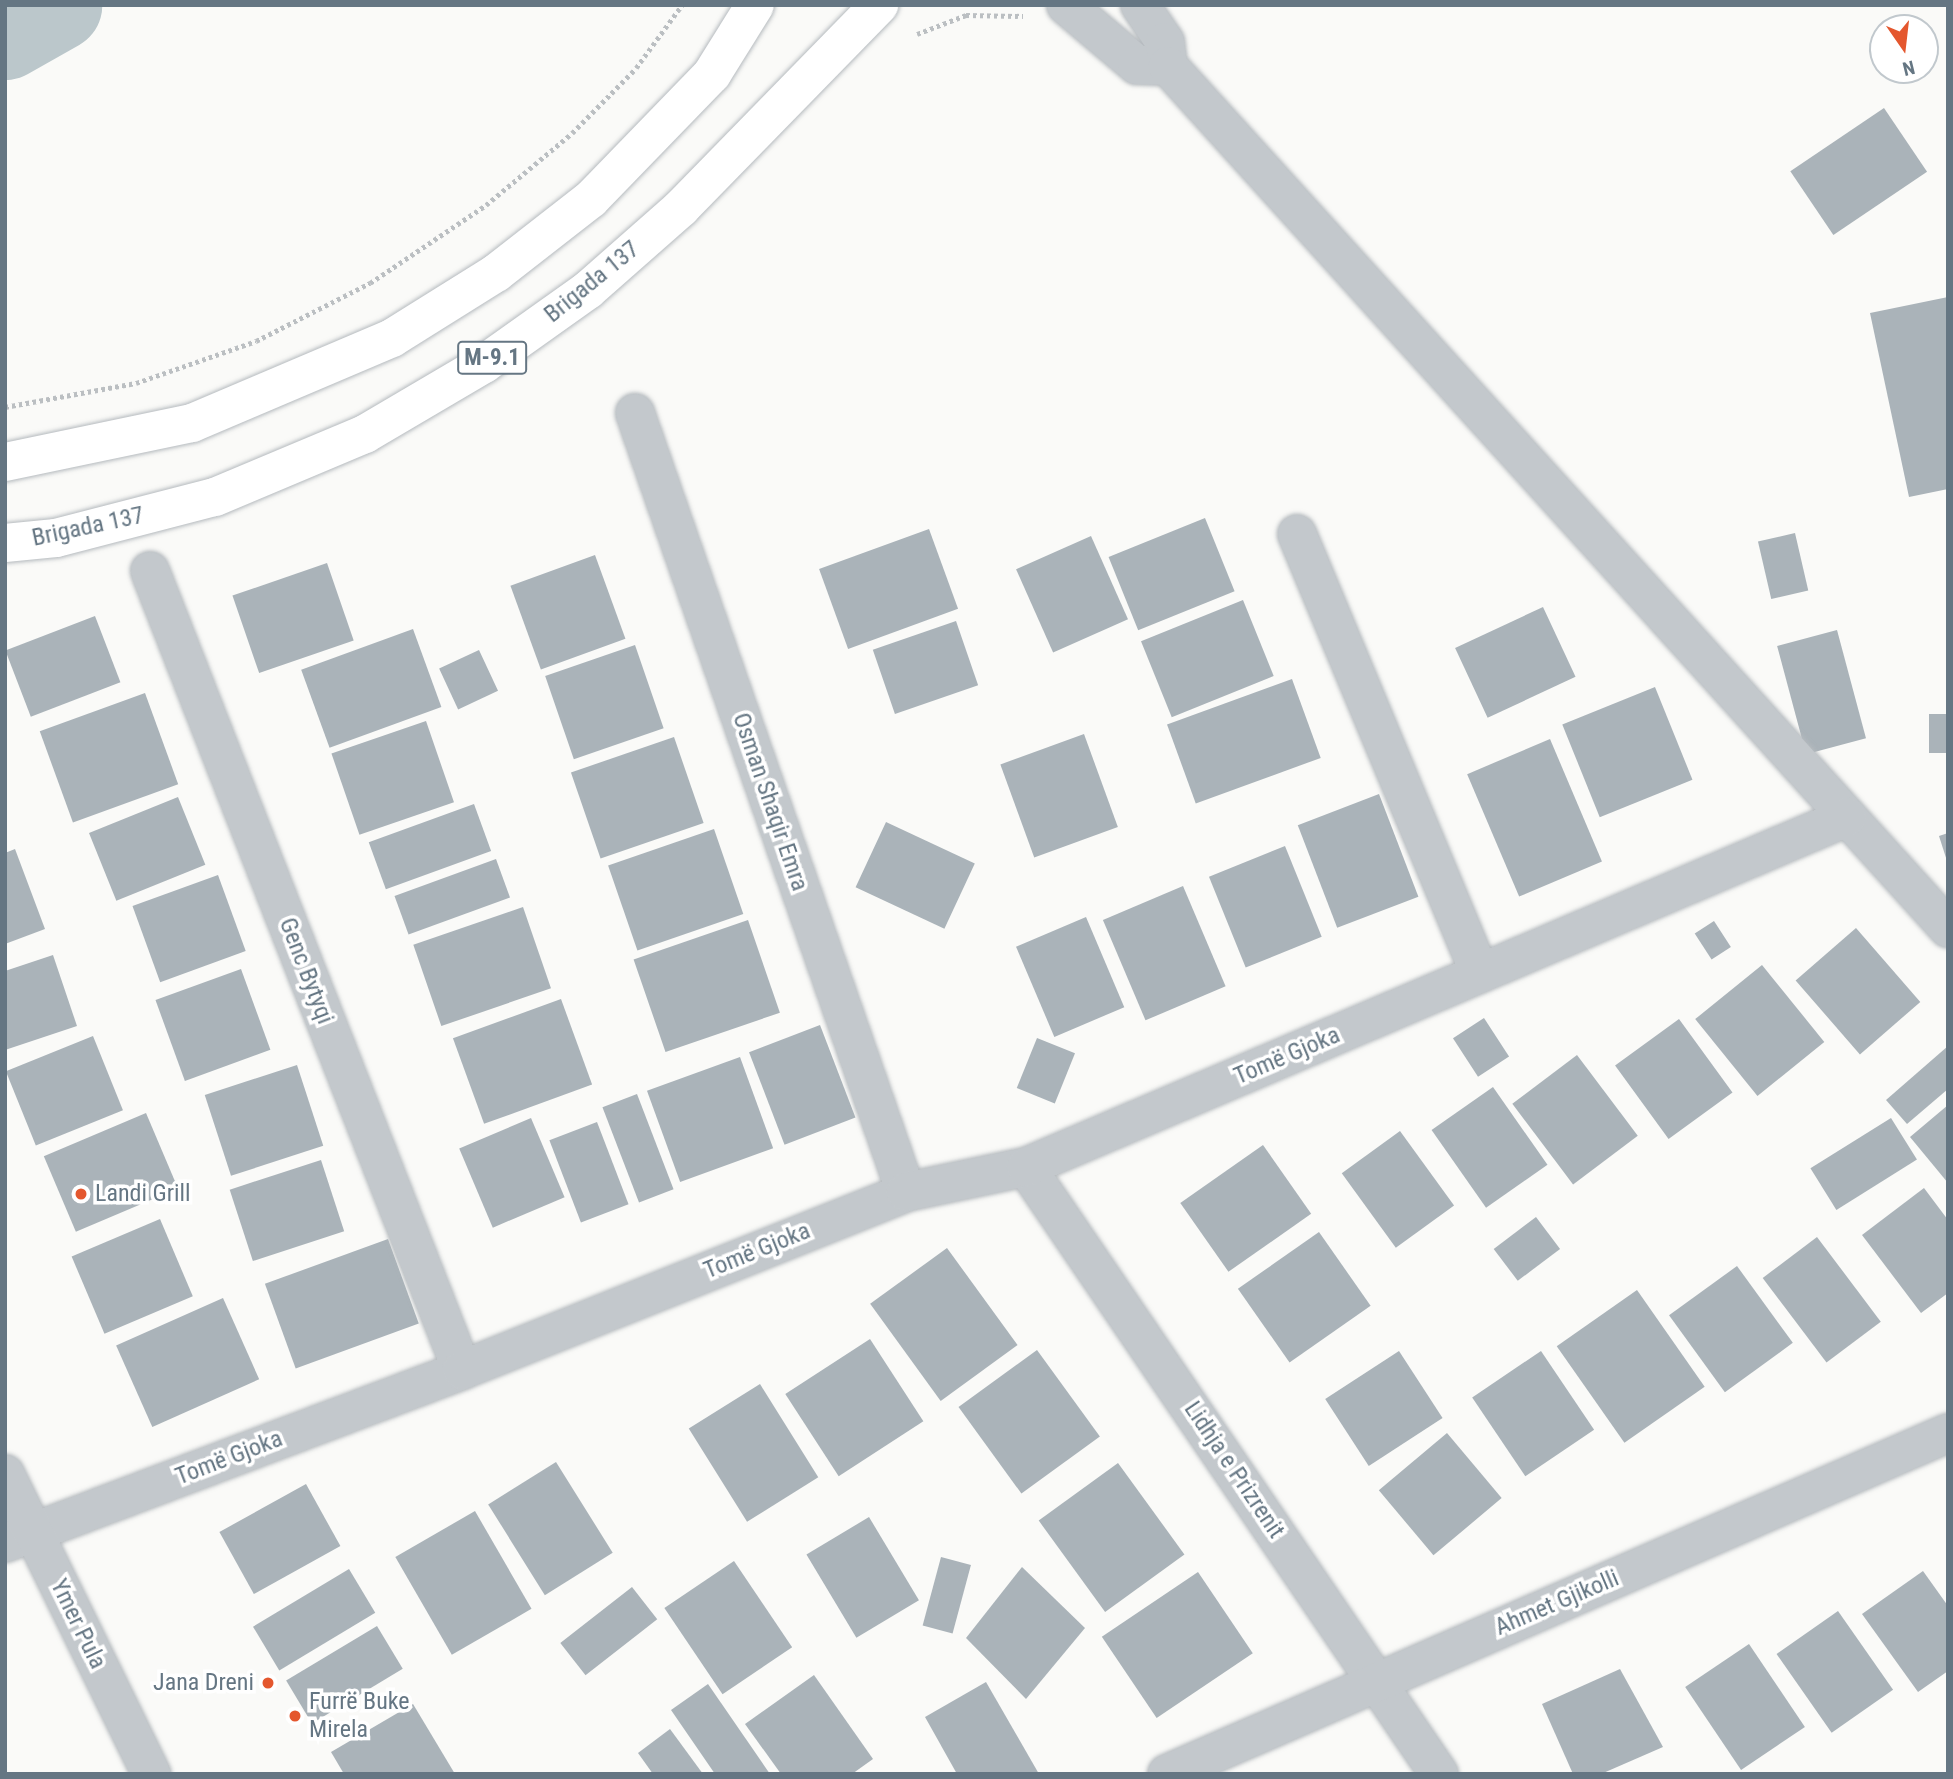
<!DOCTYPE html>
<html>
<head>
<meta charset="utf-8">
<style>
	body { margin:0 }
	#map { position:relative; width:1953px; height:1779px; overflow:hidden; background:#fafaf8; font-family:"Roboto Condensed",sans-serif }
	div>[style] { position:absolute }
	.river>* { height:91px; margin:-45.5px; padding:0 45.5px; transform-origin:45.5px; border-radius:45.5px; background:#bbc7cb }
	.building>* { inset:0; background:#aab3b9; transform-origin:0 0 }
	.path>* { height:4.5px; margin-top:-2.25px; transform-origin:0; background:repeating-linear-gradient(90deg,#bbbfc2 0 3.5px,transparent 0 7px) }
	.roads { filter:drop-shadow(0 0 2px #b5babe) drop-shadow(0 0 2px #b5babe) }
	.minor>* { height:38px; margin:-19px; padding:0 19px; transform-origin:19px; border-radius:19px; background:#c3c8cc }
	.tertiary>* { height:38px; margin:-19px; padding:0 19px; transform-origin:19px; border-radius:19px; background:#c3c8cc }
	.primary>* { height:38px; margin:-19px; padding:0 19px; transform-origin:19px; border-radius:19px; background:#fff }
	.dots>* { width:19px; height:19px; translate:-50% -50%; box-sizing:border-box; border:4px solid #fff; border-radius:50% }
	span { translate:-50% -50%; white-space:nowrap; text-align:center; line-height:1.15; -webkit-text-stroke:7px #fff; paint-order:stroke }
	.shield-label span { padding:2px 5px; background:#fff; border:2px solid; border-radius:5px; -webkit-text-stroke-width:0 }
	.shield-label { font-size:23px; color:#657683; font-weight:700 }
	.street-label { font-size:24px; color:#657683 }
	.poi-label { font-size:24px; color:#657683 }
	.left { translate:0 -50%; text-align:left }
	.right { translate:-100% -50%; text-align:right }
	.frame { position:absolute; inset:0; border:7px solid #657683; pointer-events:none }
	.north { position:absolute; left:1869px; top:14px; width:70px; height:70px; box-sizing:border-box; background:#fff; border:2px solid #c1c8cd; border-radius:50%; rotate:166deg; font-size:19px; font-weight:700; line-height:28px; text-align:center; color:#657683 }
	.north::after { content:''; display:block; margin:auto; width:24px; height:32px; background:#e4572e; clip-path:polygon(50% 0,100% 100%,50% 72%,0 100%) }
</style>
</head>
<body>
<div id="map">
	<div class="river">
		<div style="left:5px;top:34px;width:59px;rotate:-29.6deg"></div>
	</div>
	<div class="building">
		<div style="left:1884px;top:108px;width:77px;height:113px;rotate:56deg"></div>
		<div style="clip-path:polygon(1948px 297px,1948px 489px,1909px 497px,1870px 313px)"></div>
		<div style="left:1205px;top:518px;width:79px;height:104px;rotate:68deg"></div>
		<div style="left:929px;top:529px;width:85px;height:117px;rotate:70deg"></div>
		<div style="left:1795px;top:533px;width:59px;height:38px;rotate:77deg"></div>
		<div style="left:1091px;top:536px;width:91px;height:82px;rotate:66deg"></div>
		<div style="left:595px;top:555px;width:89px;height:90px;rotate:70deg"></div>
		<div style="left:327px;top:563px;width:82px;height:100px;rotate:71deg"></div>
		<div style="left:1243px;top:600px;width:82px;height:110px;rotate:68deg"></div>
		<div style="left:1543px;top:607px;width:77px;height:97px;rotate:65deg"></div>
		<div style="left:95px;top:616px;width:71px;height:96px;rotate:69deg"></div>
		<div style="left:956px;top:621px;width:68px;height:88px;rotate:71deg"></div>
		<div style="left:413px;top:629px;width:83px;height:119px;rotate:70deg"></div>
		<div style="left:1837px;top:630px;width:112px;height:62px;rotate:75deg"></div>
		<div style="left:635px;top:645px;width:88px;height:95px;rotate:71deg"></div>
		<div style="left:479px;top:650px;width:45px;height:44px;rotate:65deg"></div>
		<div style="left:1292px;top:679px;width:84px;height:133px;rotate:70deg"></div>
		<div style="left:1655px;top:687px;width:100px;height:100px;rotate:68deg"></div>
		<div style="left:145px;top:693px;width:97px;height:112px;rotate:70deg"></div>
		<div style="left:1929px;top:714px;width:19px;height:39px"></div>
		<div style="left:426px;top:721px;width:86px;height:100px;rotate:71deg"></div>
		<div style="left:1084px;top:734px;width:99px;height:89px;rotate:70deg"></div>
		<div style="left:674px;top:737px;width:91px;height:109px;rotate:71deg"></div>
		<div style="left:1550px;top:739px;width:133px;height:90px;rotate:67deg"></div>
		<div style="left:1379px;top:794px;width:110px;height:87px;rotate:69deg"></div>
		<div style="left:178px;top:797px;width:73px;height:96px;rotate:68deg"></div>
		<div style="left:474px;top:804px;width:50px;height:112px;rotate:70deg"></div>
		<div style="left:886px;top:822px;width:98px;height:72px;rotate:25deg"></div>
		<div style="left:714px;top:829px;width:90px;height:112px;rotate:71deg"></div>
		<div style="clip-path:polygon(1948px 833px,1948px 861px,1947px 861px,1939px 836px)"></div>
		<div style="left:1285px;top:846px;width:98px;height:82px;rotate:68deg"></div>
		<div style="clip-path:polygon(15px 849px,45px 929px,5px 944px,5px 853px)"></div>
		<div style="left:496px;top:859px;width:41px;height:108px;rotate:70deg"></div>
		<div style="left:218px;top:875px;width:81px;height:91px;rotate:70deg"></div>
		<div style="left:1183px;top:886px;width:109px;height:87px;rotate:67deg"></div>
		<div style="left:523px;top:907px;width:86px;height:116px;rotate:71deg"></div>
		<div style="left:1086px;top:917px;width:98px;height:76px;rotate:67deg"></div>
		<div style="left:748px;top:920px;width:98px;height:121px;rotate:71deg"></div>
		<div style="left:1714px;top:921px;width:31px;height:23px;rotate:57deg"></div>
		<div style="left:1856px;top:928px;width:98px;height:80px;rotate:49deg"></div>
		<div style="clip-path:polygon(53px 955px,77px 1026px,5px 1050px,5px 971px)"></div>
		<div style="left:1762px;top:965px;width:99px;height:86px;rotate:51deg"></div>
		<div style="left:241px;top:969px;width:86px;height:91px;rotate:70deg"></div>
		<div style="left:561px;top:999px;width:91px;height:115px;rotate:70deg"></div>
		<div style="left:1484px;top:1018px;width:46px;height:37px;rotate:57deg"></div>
		<div style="left:1679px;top:1019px;width:91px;height:79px;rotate:54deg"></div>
		<div style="left:820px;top:1025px;width:99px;height:76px;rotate:69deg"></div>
		<div style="left:93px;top:1036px;width:80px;height:94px;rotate:68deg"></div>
		<div style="left:1037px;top:1038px;width:41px;height:54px;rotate:22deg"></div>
		<div style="clip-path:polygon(1948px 1046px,1948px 1089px,1907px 1124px,1886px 1100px)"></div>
		<div style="left:1577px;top:1055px;width:101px;height:81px;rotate:53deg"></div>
		<div style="left:740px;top:1057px;width:97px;height:99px;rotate:70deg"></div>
		<div style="left:297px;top:1065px;width:85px;height:97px;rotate:72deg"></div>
		<div style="left:1493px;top:1087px;width:95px;height:75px;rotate:55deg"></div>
		<div style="left:637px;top:1094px;width:102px;height:37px;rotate:69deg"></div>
		<div style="clip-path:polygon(1948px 1105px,1948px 1183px,1910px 1137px)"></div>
		<div style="left:146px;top:1113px;width:82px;height:111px;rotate:67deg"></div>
		<div style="left:531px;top:1118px;width:86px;height:78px;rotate:67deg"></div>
		<div style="left:1891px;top:1118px;width:49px;height:95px;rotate:58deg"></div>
		<div style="left:597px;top:1122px;width:88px;height:51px;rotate:69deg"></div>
		<div style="left:1400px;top:1131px;width:92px;height:72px;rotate:54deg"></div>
		<div style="left:1263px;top:1145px;width:84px;height:101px;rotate:55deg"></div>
		<div style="left:321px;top:1160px;width:75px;height:96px;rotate:72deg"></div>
		<div style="clip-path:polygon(1924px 1188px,1948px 1220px,1948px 1293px,1921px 1313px,1862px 1235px)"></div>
		<div style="left:1536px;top:1217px;width:40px;height:53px;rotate:53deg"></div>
		<div style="left:160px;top:1219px;width:84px;height:96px;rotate:67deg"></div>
		<div style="left:1319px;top:1232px;width:90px;height:99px;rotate:55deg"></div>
		<div style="left:1817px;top:1237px;width:106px;height:68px;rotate:53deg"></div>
		<div style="left:388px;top:1239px;width:90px;height:131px;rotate:70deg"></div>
		<div style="left:947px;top:1248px;width:120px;height:95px;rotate:54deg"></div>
		<div style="left:1737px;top:1266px;width:95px;height:84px;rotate:54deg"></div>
		<div style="left:1637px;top:1290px;width:118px;height:98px;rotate:55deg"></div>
		<div style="left:223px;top:1298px;width:89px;height:117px;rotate:66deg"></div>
		<div style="left:870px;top:1339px;width:98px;height:101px;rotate:57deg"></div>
		<div style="left:1037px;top:1350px;width:107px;height:97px;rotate:54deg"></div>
		<div style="left:1399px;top:1351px;width:80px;height:88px;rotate:57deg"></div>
		<div style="left:1541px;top:1351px;width:95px;height:83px;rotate:56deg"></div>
		<div style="left:760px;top:1384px;width:110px;height:84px;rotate:58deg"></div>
		<div style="left:1447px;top:1433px;width:85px;height:89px;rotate:50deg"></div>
		<div style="left:556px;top:1462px;width:107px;height:80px;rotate:58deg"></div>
		<div style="left:1118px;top:1463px;width:113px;height:98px;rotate:54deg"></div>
		<div style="left:306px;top:1484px;width:71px;height:99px;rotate:61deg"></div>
		<div style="left:475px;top:1511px;width:113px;height:92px;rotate:60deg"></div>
		<div style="left:869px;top:1517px;width:97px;height:73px;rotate:59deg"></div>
		<div style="left:941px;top:1557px;width:31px;height:71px;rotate:15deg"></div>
		<div style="left:734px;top:1561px;width:104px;height:84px;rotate:56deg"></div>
		<div style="clip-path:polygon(1022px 1567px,1085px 1628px,1026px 1699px,966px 1638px)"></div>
		<div style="left:349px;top:1569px;width:51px;height:112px;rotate:59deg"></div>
		<div style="clip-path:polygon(1923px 1571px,1948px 1606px,1948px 1671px,1918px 1692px,1862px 1614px)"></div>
		<div style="left:1198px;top:1572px;width:98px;height:116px;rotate:56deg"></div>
		<div style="left:632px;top:1587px;width:41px;height:91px;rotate:52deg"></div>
		<div style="left:1838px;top:1611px;width:96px;height:75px;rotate:55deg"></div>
		<div style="left:377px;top:1626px;width:50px;height:106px;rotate:59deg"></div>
		<div style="left:1749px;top:1644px;width:100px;height:77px;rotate:56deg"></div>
		<div style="clip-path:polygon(1620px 1669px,1663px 1747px,1601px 1774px,1573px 1774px,1542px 1704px)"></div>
		<div style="clip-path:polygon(814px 1675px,873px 1759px,852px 1774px,781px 1774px,745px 1724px)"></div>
		<div style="clip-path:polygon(986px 1682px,1039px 1774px,957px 1774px,925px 1717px)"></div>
		<div style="clip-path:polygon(708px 1684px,770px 1774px,715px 1774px,671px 1710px)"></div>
		<div style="clip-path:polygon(413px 1704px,455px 1774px,344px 1774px,331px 1752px)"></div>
		<div style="clip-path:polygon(670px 1729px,703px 1774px,653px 1774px,638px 1753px)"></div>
	</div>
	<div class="path">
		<div style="left:917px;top:34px;width:53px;rotate:-21.2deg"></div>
		<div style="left:966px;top:15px;width:57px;rotate:1deg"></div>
		<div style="left:5px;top:407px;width:133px;rotate:-10.4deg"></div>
		<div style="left:136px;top:383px;width:127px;rotate:-19.3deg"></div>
		<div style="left:256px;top:341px;width:128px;rotate:-27deg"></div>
		<div style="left:370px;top:283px;width:140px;rotate:-33.9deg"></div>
		<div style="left:486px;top:205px;width:112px;rotate:-39.9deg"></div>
		<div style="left:572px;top:133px;width:91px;rotate:-45.4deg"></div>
		<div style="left:636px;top:68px;width:78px;rotate:-53.9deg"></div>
	</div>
	<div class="roads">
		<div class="minor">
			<div style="left:1066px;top:5px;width:93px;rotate:40.2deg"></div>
			<div style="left:1137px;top:65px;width:31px;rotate:2deg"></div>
			<div style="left:1140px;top:5px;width:45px;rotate:56deg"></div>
			<div style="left:1165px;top:42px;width:24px;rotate:83deg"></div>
			<div style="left:1168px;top:66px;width:1163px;rotate:47.86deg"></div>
			<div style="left:635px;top:413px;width:825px;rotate:70.82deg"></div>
			<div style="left:1297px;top:534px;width:476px;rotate:67.4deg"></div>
			<div style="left:150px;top:571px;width:858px;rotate:68.67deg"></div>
			<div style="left:1026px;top:1167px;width:734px;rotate:55.77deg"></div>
			<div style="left:5px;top:1543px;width:489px;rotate:-20.7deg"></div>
			<div style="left:462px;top:1370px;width:478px;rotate:-21.8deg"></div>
			<div style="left:906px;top:1192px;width:123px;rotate:-11.8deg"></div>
			<div style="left:1026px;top:1167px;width:892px;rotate:-23.09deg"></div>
			<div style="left:1167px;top:1774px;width:852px;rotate:-23.59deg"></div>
		</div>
		<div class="tertiary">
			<div style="left:5px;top:1474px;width:334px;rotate:64deg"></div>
		</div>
		<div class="primary">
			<div style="left:5px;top:462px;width:191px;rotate:-11.8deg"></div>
			<div style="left:192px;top:423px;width:217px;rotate:-23deg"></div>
			<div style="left:392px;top:338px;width:123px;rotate:-32deg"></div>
			<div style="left:496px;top:273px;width:120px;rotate:-37.9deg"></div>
			<div style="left:591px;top:199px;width:174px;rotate:-45.9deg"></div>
			<div style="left:712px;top:74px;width:81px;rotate:-58.1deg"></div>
			<div style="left:5px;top:543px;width:51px;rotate:-5.6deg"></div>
			<div style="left:56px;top:538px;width:164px;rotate:-14.5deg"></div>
			<div style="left:215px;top:497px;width:163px;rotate:-22.8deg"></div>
			<div style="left:365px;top:434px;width:138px;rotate:-30.5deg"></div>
			<div style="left:484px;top:364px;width:128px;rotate:-35.4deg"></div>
			<div style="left:588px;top:290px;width:124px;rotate:-41.4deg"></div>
			<div style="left:681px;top:208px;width:284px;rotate:-45.7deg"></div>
		</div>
	</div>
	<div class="dots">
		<div style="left:81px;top:1194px;background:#e4572e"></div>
		<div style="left:268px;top:1683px;background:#e4572e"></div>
		<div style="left:295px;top:1716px;background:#e4572e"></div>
	</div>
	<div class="shield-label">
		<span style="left:492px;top:358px">M-9.1</span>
	</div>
	<div class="street-label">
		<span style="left:592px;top:282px;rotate:-39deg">Brigada 137</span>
		<span style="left:88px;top:527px;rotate:-12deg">Brigada 137</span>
		<span style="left:770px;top:802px;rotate:71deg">Osman Shaqir Emra</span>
		<span style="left:306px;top:971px;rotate:69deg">Genc Bytyqi</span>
		<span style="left:1287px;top:1056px;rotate:-23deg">Tomë Gjoka</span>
		<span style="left:757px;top:1251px;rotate:-22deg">Tomë Gjoka</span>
		<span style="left:229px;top:1458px;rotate:-21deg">Tomë Gjoka</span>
		<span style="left:1234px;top:1470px;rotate:56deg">Lidhja e Prizrenit</span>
		<span style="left:1557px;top:1603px;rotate:-23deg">Ahmet Gjikolli</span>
		<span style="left:78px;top:1624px;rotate:64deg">Ymer Pula</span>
	</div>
	<div class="poi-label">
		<span class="left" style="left:95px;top:1194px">Landi Grill</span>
		<span class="right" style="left:254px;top:1683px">Jana Dreni</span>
		<span class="left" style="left:309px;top:1716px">Furrë Buke<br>Mirela</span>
	</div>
	<div class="frame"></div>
	<div class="north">N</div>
</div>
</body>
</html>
